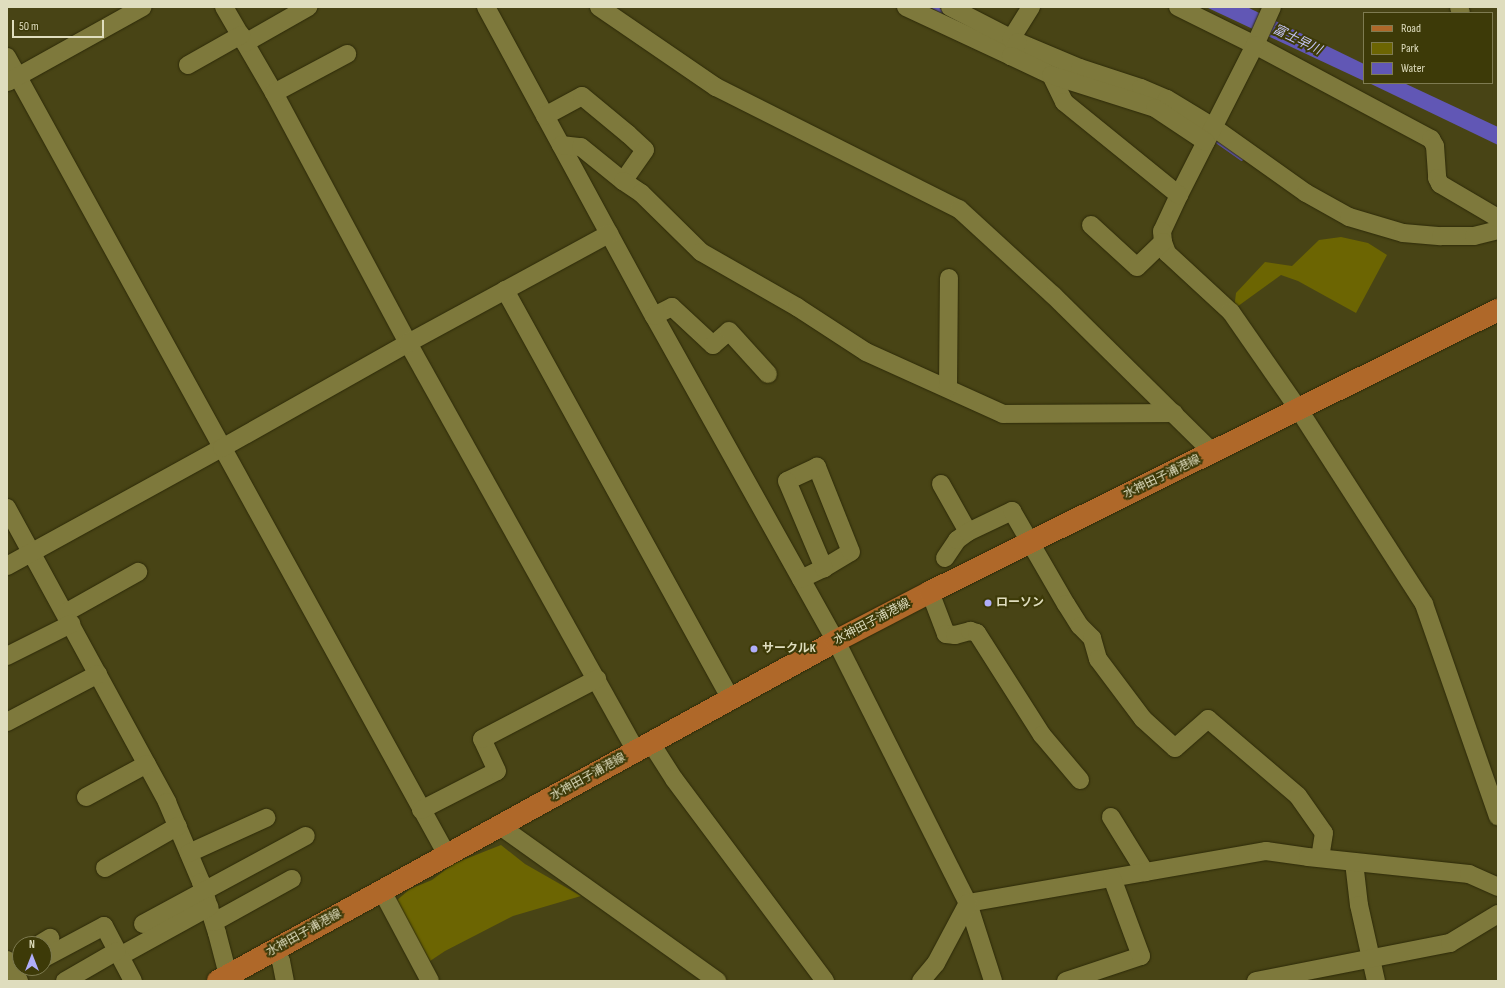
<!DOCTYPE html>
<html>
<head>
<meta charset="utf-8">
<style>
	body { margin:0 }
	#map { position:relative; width:1505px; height:988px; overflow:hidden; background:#484415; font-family:"Sofia Sans Condensed","Noto Sans JP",sans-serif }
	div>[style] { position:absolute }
	.green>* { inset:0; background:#6c6502 }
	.water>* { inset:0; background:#6157b5 }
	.stream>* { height:3.5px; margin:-1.75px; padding:0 1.75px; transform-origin:1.75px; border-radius:1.75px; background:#6157b5 }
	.roads { filter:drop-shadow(0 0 1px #2d2a09) drop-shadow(0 0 1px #2d2a09) }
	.minor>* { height:18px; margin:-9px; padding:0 9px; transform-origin:9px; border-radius:9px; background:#7e793c }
	.major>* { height:22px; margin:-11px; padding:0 11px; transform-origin:11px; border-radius:11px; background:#af6829 }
	.dots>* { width:11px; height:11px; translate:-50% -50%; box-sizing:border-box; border:2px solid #3d3a08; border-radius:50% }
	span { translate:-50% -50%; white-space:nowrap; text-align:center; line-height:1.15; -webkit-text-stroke:4px #3d3a08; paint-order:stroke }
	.street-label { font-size:12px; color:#dfddbe }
	.poi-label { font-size:12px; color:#dfddbe; font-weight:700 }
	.left { translate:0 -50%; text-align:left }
	.water-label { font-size:13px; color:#c6c6f8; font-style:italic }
	.frame { position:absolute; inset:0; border:8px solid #dfddbe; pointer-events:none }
	.legend { position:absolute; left:1363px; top:12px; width:130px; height:72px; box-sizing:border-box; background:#3d3a08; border:1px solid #7e7b51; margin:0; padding:5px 7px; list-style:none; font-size:12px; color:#dfddbe }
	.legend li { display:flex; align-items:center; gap:8px; height:20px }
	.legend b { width:20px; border:1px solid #7e7b51 }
	.north { position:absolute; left:12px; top:936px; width:40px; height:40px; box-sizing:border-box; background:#3d3a08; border:1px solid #7e7b51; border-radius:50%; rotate:0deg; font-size:11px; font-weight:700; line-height:16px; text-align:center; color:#dfddbe }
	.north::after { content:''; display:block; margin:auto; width:14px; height:18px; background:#b0aefa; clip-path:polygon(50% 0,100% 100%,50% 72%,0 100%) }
	.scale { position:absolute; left:12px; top:20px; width:92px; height:18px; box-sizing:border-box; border:2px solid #dfddbe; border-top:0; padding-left:5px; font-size:12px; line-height:14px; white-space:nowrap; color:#dfddbe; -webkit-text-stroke:3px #3d3a08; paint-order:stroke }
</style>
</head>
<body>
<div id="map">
	<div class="green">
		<div style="clip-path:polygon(1341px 237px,1368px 243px,1387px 255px,1356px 313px,1298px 281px,1281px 275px,1234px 309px,1236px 293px,1265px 262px,1292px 266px,1319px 240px)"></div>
		<div style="clip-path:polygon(501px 845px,525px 864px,581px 896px,513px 916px,445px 951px,430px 961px,396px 901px,410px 889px,432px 880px,453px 864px)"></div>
	</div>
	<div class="water">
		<div style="clip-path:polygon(1206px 7px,1247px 7px,1364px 64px,1364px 81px)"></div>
		<div style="clip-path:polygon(1369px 83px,1404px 83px,1498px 127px,1498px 145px)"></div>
	</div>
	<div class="stream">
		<div style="left:934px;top:7px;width:13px;rotate:29deg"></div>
		<div style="left:1218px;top:142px;width:29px;rotate:35deg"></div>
	</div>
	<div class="roads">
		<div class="minor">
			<div style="left:224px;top:7px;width:99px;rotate:59.8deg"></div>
			<div style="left:274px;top:93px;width:284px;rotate:61.8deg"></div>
			<div style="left:408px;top:343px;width:467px;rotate:60.8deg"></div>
			<div style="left:486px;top:7px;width:352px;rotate:61.5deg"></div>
			<div style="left:654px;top:316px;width:372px;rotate:60.8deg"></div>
			<div style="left:836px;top:641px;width:293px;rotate:63.3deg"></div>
			<div style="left:968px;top:903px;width:82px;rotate:72.2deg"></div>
			<div style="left:599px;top:7px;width:142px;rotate:34.4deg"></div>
			<div style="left:716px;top:87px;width:272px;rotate:26.7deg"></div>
			<div style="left:959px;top:209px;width:127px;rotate:42.5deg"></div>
			<div style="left:1053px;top:295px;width:223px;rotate:44.6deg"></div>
			<div style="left:906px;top:7px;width:116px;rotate:25deg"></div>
			<div style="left:950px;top:7px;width:76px;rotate:27.2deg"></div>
			<div style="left:1018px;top:42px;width:67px;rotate:22.8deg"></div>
			<div style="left:1080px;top:68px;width:64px;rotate:18.2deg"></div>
			<div style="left:1141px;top:88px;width:28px;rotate:23deg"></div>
			<div style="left:1167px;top:99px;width:54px;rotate:31.3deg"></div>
			<div style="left:1213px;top:127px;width:114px;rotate:35.4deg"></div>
			<div style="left:1306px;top:193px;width:49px;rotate:29.2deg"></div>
			<div style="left:1349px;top:217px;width:56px;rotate:16.5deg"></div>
			<div style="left:1403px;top:233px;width:38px;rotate:5deg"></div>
			<div style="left:1441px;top:236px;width:33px"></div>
			<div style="left:1474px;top:236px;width:25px;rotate:-14deg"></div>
			<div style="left:1178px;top:7px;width:86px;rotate:26.3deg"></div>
			<div style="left:1255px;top:45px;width:200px;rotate:28.1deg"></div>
			<div style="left:1431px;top:139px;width:8px;rotate:60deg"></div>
			<div style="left:1435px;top:146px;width:32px;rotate:86deg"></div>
			<div style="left:1437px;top:178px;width:7px;rotate:63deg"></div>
			<div style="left:1440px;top:184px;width:67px;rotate:30.4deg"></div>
			<div style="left:1272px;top:7px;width:42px;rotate:114.1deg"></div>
			<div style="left:1255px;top:45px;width:168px;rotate:116.9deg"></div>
			<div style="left:1179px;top:195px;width:40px;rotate:115deg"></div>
			<div style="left:1162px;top:231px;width:11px;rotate:85deg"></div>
			<div style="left:1163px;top:242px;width:12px;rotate:70deg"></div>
			<div style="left:1167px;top:253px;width:87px;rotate:42.7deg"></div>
			<div style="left:1231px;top:312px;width:119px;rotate:55.2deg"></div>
			<div style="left:1299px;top:410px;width:231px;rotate:57.2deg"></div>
			<div style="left:1424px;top:604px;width:225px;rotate:70.8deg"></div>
			<div style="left:1459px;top:7px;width:6px;rotate:72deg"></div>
			<div style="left:1011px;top:39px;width:38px;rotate:-58deg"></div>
			<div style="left:1018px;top:42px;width:16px;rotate:117deg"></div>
			<div style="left:1011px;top:56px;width:44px;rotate:25.4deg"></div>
			<div style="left:1051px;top:75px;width:30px;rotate:64deg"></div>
			<div style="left:1064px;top:102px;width:148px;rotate:39deg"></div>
			<div style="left:245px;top:43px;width:73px;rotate:-29.7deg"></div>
			<div style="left:7px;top:57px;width:911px;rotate:61.13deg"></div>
			<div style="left:188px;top:65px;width:61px;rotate:-29.5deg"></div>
			<div style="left:1051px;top:75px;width:109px;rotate:17.6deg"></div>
			<div style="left:1155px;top:108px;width:61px;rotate:33.7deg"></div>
			<div style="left:8px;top:82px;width:154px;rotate:-29.1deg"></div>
			<div style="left:274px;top:93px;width:83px;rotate:-28.1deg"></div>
			<div style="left:545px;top:116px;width:42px;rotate:-28.4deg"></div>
			<div style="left:582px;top:96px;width:60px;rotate:39.6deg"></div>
			<div style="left:628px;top:134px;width:23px;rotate:43deg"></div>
			<div style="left:645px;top:150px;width:38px;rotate:125deg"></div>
			<div style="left:561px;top:145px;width:20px;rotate:6deg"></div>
			<div style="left:581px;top:147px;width:54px;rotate:39deg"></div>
			<div style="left:623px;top:181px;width:22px;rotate:34deg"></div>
			<div style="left:641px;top:193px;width:84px;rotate:44.5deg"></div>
			<div style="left:701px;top:252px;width:111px;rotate:29.8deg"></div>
			<div style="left:797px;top:307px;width:82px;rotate:33.1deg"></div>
			<div style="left:866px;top:352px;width:150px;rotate:24.3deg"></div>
			<div style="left:1003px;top:414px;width:171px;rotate:-0.3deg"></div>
			<div style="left:1091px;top:225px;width:62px;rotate:42.4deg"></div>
			<div style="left:1137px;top:267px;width:36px;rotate:-44deg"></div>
			<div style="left:505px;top:290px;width:466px;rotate:61.1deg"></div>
			<div style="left:654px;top:316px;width:20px;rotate:-27deg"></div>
			<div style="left:672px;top:307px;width:56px;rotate:42.8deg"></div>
			<div style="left:713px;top:345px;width:21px;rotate:-41deg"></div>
			<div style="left:729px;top:331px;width:58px;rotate:47.8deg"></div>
			<div style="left:948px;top:388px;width:110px;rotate:-89.5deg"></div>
			<div style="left:941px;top:484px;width:55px;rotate:60.6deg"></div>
			<div style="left:7px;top:508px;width:335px;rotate:61.4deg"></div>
			<div style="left:167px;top:802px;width:87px;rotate:67deg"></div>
			<div style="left:201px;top:882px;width:53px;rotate:72.6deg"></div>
			<div style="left:217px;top:933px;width:43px;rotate:75.3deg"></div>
			<div style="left:945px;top:558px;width:22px;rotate:-56deg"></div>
			<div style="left:957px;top:540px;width:14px;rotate:-36deg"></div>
			<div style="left:968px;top:532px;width:49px;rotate:-25.5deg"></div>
			<div style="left:1012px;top:511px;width:108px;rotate:59.9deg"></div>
			<div style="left:1066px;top:604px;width:26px;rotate:58deg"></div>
			<div style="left:1080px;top:626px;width:17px;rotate:45deg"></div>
			<div style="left:1092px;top:638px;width:22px;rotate:74deg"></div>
			<div style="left:1098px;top:659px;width:75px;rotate:53.1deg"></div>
			<div style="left:1143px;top:719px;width:43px;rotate:42.2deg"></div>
			<div style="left:1175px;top:748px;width:44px;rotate:-41.3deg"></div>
			<div style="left:1208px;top:719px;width:118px;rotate:40.5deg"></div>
			<div style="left:1298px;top:796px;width:45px;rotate:54.9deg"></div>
			<div style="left:1324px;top:833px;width:24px;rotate:99deg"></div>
			<div style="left:7px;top:566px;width:245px;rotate:-28.8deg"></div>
			<div style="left:222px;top:448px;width:214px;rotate:-29.4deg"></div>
			<div style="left:408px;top:343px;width:229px;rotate:-28.5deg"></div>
			<div style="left:801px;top:579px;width:25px;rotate:-26deg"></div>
			<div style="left:824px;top:568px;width:31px;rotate:-31deg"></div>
			<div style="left:851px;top:552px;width:92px;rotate:-111.8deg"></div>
			<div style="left:817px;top:467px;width:33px;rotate:155deg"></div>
			<div style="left:787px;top:481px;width:95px;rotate:67deg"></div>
			<div style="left:930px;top:592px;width:45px;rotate:69.1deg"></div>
			<div style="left:946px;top:634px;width:9px;rotate:6deg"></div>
			<div style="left:955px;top:635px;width:16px;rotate:-15deg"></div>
			<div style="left:970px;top:631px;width:7px;rotate:16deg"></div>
			<div style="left:977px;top:633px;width:121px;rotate:57.5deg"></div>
			<div style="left:1042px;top:735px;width:59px;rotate:49.8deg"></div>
			<div style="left:65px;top:613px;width:84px;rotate:-29.3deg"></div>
			<div style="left:7px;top:656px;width:72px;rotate:-26.6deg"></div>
			<div style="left:7px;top:722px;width:103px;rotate:-27.8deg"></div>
			<div style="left:651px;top:743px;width:43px;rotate:57.4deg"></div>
			<div style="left:674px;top:779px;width:252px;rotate:53.2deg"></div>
			<div style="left:86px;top:797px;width:69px;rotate:-28.4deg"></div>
			<div style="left:421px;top:810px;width:85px;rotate:-27.2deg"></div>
			<div style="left:497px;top:771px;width:35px;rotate:-115deg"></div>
			<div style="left:482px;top:739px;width:130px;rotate:-27.6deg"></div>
			<div style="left:1111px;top:817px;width:65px;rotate:58.3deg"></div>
			<div style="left:500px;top:826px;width:267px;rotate:35.5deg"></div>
			<div style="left:189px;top:853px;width:85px;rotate:-24.4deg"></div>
			<div style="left:1354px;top:862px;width:43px;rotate:83.4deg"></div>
			<div style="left:1359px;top:905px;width:78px;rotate:77.4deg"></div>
			<div style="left:105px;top:868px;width:84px;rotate:-29.9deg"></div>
			<div style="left:382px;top:891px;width:102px;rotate:61.9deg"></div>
			<div style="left:968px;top:903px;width:303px;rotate:-9.9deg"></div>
			<div style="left:1266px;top:851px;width:42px;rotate:8.1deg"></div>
			<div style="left:1308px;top:857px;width:162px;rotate:6deg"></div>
			<div style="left:1469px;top:874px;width:32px;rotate:24deg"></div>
			<div style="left:214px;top:922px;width:89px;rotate:-28.9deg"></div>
			<div style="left:143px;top:924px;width:185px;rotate:-28.4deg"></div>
			<div style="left:40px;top:944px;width:12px;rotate:-31deg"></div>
			<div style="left:274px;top:950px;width:13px;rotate:58deg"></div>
			<div style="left:281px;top:961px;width:20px;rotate:79deg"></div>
			<div style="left:120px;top:956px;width:102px;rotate:-28.8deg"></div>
			<div style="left:44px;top:958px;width:68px;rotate:-28.1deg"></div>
			<div style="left:104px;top:926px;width:62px;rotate:62.2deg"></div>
			<div style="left:7px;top:960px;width:24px;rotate:60deg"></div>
			<div style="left:65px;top:981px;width:60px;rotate:-30deg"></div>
			<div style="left:921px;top:981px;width:23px;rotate:-50deg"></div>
			<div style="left:936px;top:963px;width:68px;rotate:-61.9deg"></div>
			<div style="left:1066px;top:981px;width:79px;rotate:-18.4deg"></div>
			<div style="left:1141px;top:956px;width:83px;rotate:-110.4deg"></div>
			<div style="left:1256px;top:981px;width:198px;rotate:-11.1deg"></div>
			<div style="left:1450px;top:943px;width:56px;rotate:-31.1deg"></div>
		</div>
		<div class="major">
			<div style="left:218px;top:981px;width:705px;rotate:-28.82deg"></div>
			<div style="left:836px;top:641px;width:106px;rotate:-27.5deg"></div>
			<div style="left:930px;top:592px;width:634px;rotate:-26.4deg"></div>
		</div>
	</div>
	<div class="dots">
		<div style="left:988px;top:603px;background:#b0aefa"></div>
		<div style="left:754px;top:649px;background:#b0aefa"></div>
	</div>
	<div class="street-label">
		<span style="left:1162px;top:477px;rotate:-26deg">水神田子浦港線</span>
		<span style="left:872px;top:622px;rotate:-28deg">水神田子浦港線</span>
		<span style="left:588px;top:777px;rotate:-29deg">水神田子浦港線</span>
		<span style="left:304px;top:933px;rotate:-29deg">水神田子浦港線</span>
	</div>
	<div class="poi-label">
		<span class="left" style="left:996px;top:603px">ローソン</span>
		<span class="left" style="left:762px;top:649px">サークルK</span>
	</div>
	<div class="water-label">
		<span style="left:1297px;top:40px;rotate:26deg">富士早川</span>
	</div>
	<div class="frame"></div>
	<ul class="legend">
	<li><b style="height:5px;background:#af6829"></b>Road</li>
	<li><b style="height:11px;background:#6c6502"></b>Park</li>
	<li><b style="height:11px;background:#6157b5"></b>Water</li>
	</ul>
	<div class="north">N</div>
	<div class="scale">50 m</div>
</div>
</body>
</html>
